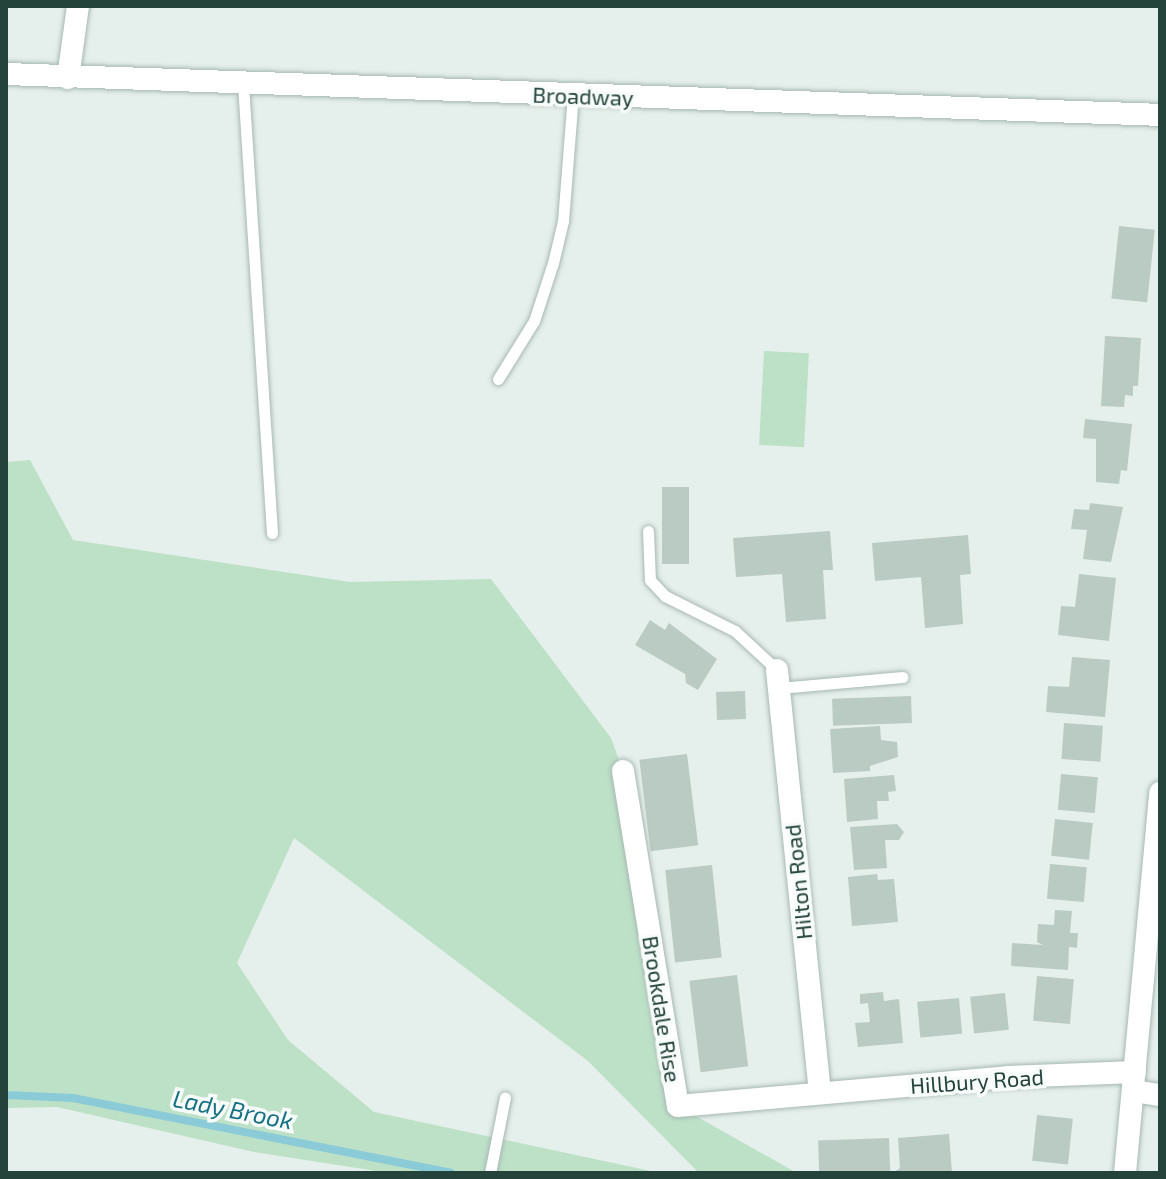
<!DOCTYPE html>
<html>
<head>
<meta charset="utf-8">
<style>
	body { margin:0 }
	#map { position:relative; width:1166px; height:1179px; overflow:hidden; background:#e5efeb; font-family:"Exo 2",sans-serif }
	div>[style] { position:absolute }
	.green>* { inset:0; background:#bde1c7; transform-origin:0 0 }
	.stream>* { height:8px; margin:-4px; padding:0 4px; transform-origin:4px; border-radius:4px; background:#8bcbd7 }
	.building>* { inset:0; background:#bacbc4; transform-origin:0 0 }
	.roads { filter:drop-shadow(0 0 2px #a7b8b3) drop-shadow(0 0 2px #a7b8b3) }
	.service>* { height:11px; margin:-5.5px; padding:0 5.5px; transform-origin:5.5px; border-radius:5.5px; background:#fff }
	.minor>* { height:22px; margin:-11px; padding:0 11px; transform-origin:11px; border-radius:11px; background:#fff }
	span { translate:-50% -50%; white-space:nowrap; text-align:center; line-height:1.15; -webkit-text-stroke:7px #f7fbf9; paint-order:stroke }
	.street-label { font-size:22px; color:#23433b }
	.water-label { font-size:24px; color:#177184; font-style:italic }
	.frame { position:absolute; inset:0; border:8px solid #23433b; pointer-events:none }
</style>
</head>
<body>
<div id="map">
	<div class="green">
		<div style="left:764px;top:351px;width:45px;height:94px;rotate:3deg"></div>
		<div style="clip-path:polygon(30px 460px,73px 540px,350px 582px,491px 579px,611px 738px,623px 771px,678px 1106px,797px 1173px,699px 1173px,588px 1061px,294px 838px,237px 963px,288px 1040px,374px 1112px,660px 1173px,389px 1173px,254px 1152px,57px 1107px,6px 1108px,6px 462px)"></div>
	</div>
	<div class="stream">
		<div style="left:6px;top:1095px;width:67px;rotate:2.6deg"></div>
		<div style="left:73px;top:1098px;width:385px;rotate:11.2deg"></div>
	</div>
	<div class="building">
		<div style="left:1119px;top:226px;width:36px;height:73px;rotate:6deg"></div>
		<div style="clip-path:polygon(1105px 336px,1141px 338px,1138px 386px,1133px 386px,1133px 396px,1125px 395px,1124px 407px,1101px 406px)"></div>
		<div style="clip-path:polygon(1085px 419px,1132px 424px,1127px 471px,1121px 470px,1119px 484px,1096px 482px,1096px 439px,1083px 438px)"></div>
		<div style="left:662px;top:487px;width:27px;height:77px"></div>
		<div style="clip-path:polygon(1090px 503px,1123px 507px,1111px 562px,1083px 559px,1087px 530px,1071px 529px,1074px 509px,1089px 510px)"></div>
		<div style="clip-path:polygon(830px 531px,833px 570px,823px 570px,826px 619px,786px 622px,782px 574px,736px 577px,733px 538px)"></div>
		<div style="clip-path:polygon(968px 535px,971px 574px,960px 575px,963px 624px,925px 628px,921px 577px,875px 581px,872px 543px)"></div>
		<div style="clip-path:polygon(1079px 574px,1116px 578px,1109px 641px,1058px 635px,1061px 606px,1075px 607px)"></div>
		<div style="clip-path:polygon(650px 620px,665px 630px,669px 623px,717px 659px,698px 690px,686px 683px,685px 674px,635px 645px)"></div>
		<div style="clip-path:polygon(1072px 657px,1110px 660px,1105px 717px,1046px 712px,1048px 686px,1069px 687px)"></div>
		<div style="left:745px;top:691px;width:28px;height:29px;rotate:88deg"></div>
		<div style="left:911px;top:696px;width:27px;height:79px;rotate:88deg"></div>
		<div style="left:1064px;top:723px;width:39px;height:36px;rotate:4deg"></div>
		<div style="clip-path:polygon(880px 726px,881px 740px,897px 742px,898px 757px,870px 766px,870px 771px,833px 773px,830px 729px)"></div>
		<div style="left:687px;top:754px;width:92px;height:48px;rotate:83deg"></div>
		<div style="left:1061px;top:774px;width:37px;height:36px;rotate:5deg"></div>
		<div style="clip-path:polygon(894px 775px,896px 791px,888px 792px,889px 801px,877px 801px,878px 819px,847px 822px,844px 779px)"></div>
		<div style="left:1055px;top:819px;width:38px;height:37px;rotate:6deg"></div>
		<div style="clip-path:polygon(897px 824px,904px 832px,899px 840px,885px 840px,887px 868px,854px 870px,850px 827px)"></div>
		<div style="left:1050px;top:864px;width:37px;height:35px;rotate:5deg"></div>
		<div style="left:712px;top:865px;width:93px;height:47px;rotate:84deg"></div>
		<div style="clip-path:polygon(877px 874px,878px 880px,894px 879px,898px 922px,852px 926px,848px 877px)"></div>
		<div style="clip-path:polygon(1055px 910px,1072px 911px,1070px 933px,1078px 933px,1077px 948px,1069px 947px,1068px 970px,1011px 966px,1012px 943px,1043px 945px,1037px 942px,1038px 924px,1054px 925px)"></div>
		<div style="left:737px;top:975px;width:92px;height:48px;rotate:83deg"></div>
		<div style="left:1037px;top:976px;width:37px;height:45px;rotate:5deg"></div>
		<div style="clip-path:polygon(883px 992px,884px 1001px,899px 999px,903px 1043px,858px 1047px,855px 1023px,870px 1022px,868px 1003px,860px 1004px,860px 994px)"></div>
		<div style="left:1005px;top:993px;width:37px;height:35px;rotate:84deg"></div>
		<div style="left:959px;top:998px;width:36px;height:42px;rotate:85deg"></div>
		<div style="left:1037px;top:1115px;width:36px;height:46px;rotate:6deg"></div>
		<div style="clip-path:polygon(949px 1134px,952px 1172px,893px 1173px,900px 1168px,898px 1138px)"></div>
		<div style="left:889px;top:1138px;width:35px;height:71px;rotate:88deg"></div>
	</div>
	<div class="roads">
		<div class="service">
			<div style="left:243px;top:84px;width:450px;rotate:86.3deg"></div>
			<div style="left:498px;top:379px;width:68px;rotate:-58.2deg"></div>
			<div style="left:534px;top:321px;width:61px;rotate:-71.9deg"></div>
			<div style="left:553px;top:263px;width:43px;rotate:-76.6deg"></div>
			<div style="left:563px;top:221px;width:126px;rotate:-85.5deg"></div>
			<div style="left:648px;top:531px;width:49px;rotate:87.7deg"></div>
			<div style="left:650px;top:580px;width:22px;rotate:47deg"></div>
			<div style="left:665px;top:596px;width:78px;rotate:26.6deg"></div>
			<div style="left:735px;top:631px;width:57px;rotate:42.9deg"></div>
			<div style="left:779px;top:688px;width:124px;rotate:-5.1deg"></div>
			<div style="left:490px;top:1173px;width:77px;rotate:-78.8deg"></div>
		</div>
		<div class="minor">
			<div style="left:6px;top:74px;width:1155px;rotate:2.03deg"></div>
			<div style="left:68px;top:78px;width:73px;rotate:-82.1deg"></div>
			<div style="left:777px;top:670px;width:425px;rotate:84.2deg"></div>
			<div style="left:623px;top:771px;width:339px;rotate:80.7deg"></div>
			<div style="left:678px;top:1106px;width:331px;rotate:-5deg"></div>
			<div style="left:1008px;top:1077px;width:127px;rotate:-2.3deg"></div>
			<div style="left:1134px;top:1091px;width:26px;rotate:9deg"></div>
			<div style="left:1125px;top:1173px;width:382px;rotate:-84.7deg"></div>
		</div>
	</div>
	<div class="street-label">
		<span style="left:583px;top:96px;rotate:2deg">Broadway</span>
		<span style="left:798px;top:882px;rotate:-96deg">Hilton Road</span>
		<span style="left:662px;top:1009px;rotate:81deg">Brookdale Rise</span>
		<span style="left:977px;top:1081px;rotate:-4deg">Hillbury Road</span>
	</div>
	<div class="water-label">
		<span style="left:233px;top:1109px;rotate:11deg">Lady Brook</span>
	</div>
	<div class="frame"></div>
</div>
</body>
</html>
